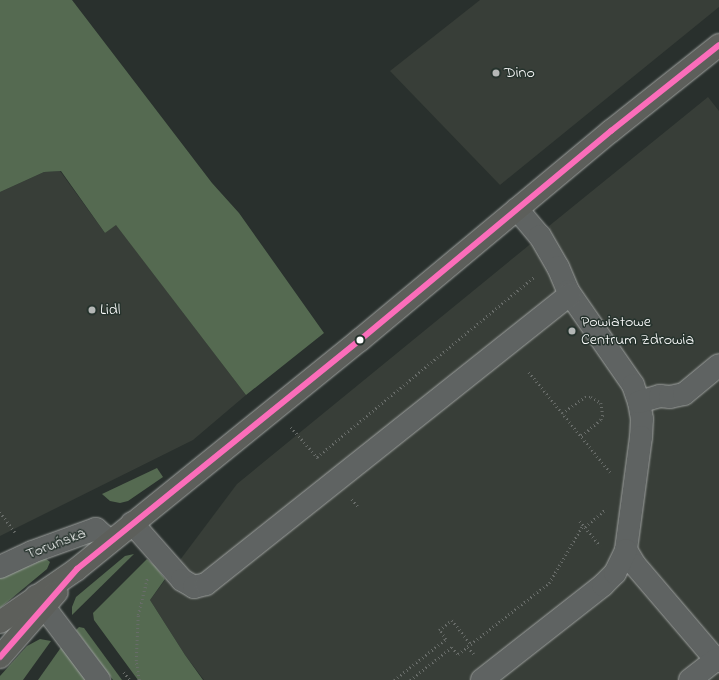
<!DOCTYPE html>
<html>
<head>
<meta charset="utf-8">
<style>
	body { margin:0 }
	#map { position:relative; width:719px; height:680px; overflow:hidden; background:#29302d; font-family:"Indie Flower",sans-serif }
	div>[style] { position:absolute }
	.built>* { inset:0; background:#383e38 }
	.green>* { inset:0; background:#556a51 }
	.path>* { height:2.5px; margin-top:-1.25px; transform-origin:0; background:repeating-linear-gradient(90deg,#686c69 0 1px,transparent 0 4px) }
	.roads { filter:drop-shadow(0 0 1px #9fa2a0) drop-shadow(0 0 1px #9fa2a0) }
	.minor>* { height:22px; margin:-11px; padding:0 11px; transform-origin:11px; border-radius:11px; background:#5f6362 }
	.major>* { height:22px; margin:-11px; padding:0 11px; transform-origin:11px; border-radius:11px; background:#5d5f5b }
	.bus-1>* { height:6px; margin:-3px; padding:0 3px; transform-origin:3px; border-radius:3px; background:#fb6dba }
	.dots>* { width:11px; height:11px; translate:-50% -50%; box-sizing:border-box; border:2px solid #26332d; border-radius:50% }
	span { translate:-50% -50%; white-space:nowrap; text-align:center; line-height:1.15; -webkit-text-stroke:3px #26332d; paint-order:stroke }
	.poi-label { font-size:16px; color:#fff }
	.left { translate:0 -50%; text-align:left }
	.street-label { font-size:16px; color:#fff }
</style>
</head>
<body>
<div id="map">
	<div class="built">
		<div style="clip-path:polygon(480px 0,719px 0,719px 7px,500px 185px,390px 71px)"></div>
		<div style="clip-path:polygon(708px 97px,719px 111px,719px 680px,204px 680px,185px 655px,150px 600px,237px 484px,550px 228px,549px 226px)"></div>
		<div style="clip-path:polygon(60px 171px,105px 233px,116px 224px,246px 395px,193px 440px,0 536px,0 192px,44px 172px)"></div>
	</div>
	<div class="green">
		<div style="clip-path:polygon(0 0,72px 0,212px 183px,239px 213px,324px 333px,246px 395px,116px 225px,105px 233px,61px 171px,44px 172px,0 192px)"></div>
		<div style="clip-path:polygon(157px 468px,163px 477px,128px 501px,120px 503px,110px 501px,102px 494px)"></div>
		<div style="clip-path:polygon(134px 554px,72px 615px,72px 607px,76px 597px,125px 556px)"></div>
		<div style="clip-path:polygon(45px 558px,50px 562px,47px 569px,0 608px,0 577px,27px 564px,29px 566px)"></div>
		<div style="clip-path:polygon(147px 559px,155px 566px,165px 579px,150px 600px,185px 655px,203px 680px,138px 680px,94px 620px,93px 613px)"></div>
		<div style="clip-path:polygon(79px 627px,84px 628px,122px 680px,113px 680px,76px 630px)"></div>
		<div style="clip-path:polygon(40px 639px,51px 641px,23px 680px,0 680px,0 676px,27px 646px)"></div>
		<div style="clip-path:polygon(62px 646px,86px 680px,38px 680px)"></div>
	</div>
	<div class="path">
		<div style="left:529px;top:372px;width:129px;rotate:51deg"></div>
		<div style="left:562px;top:413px;width:28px;rotate:-35deg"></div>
		<div style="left:585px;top:397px;width:6px"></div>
		<div style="left:591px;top:397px;width:12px;rotate:31deg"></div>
		<div style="left:601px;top:403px;width:12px;rotate:81deg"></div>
		<div style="left:603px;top:415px;width:5px;rotate:112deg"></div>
		<div style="left:601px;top:420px;width:26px;rotate:140deg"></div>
		<div style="left:291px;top:427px;width:41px;rotate:48.9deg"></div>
		<div style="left:317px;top:457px;width:282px;rotate:-39.7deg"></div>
		<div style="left:352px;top:499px;width:11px;rotate:52deg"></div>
		<div style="left:0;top:512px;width:25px;rotate:53deg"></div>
		<div style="left:580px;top:521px;width:32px;rotate:51deg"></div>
		<div style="left:585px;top:527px;width:28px;rotate:-41deg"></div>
		<div style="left:468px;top:647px;width:9px;rotate:49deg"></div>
		<div style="left:124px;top:672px;width:10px;rotate:53deg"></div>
		<div style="left:139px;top:680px;width:19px;rotate:-99deg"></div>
		<div style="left:136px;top:661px;width:46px;rotate:-87.5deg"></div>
		<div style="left:138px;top:615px;width:38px;rotate:-76deg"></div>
		<div style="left:394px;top:680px;width:66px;rotate:-38.3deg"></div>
		<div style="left:446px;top:639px;width:11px;rotate:-128deg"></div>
		<div style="left:439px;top:630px;width:16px;rotate:-38deg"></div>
		<div style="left:452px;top:620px;width:31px;rotate:52deg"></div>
		<div style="left:410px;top:680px;width:53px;rotate:-38.2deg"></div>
		<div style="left:452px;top:647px;width:9px;rotate:49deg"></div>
		<div style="left:458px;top:654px;width:115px;rotate:-38deg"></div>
		<div style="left:549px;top:583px;width:67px;rotate:-59.6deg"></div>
	</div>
	<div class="roads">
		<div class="minor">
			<div style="left:517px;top:209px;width:35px;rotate:50deg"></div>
			<div style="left:540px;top:236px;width:36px;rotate:60deg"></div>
			<div style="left:558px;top:267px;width:26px;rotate:67deg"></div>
			<div style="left:568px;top:291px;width:114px;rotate:55.3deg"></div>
			<div style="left:633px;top:385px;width:18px;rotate:71deg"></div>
			<div style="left:639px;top:402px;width:17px;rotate:80deg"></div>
			<div style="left:642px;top:419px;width:18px;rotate:93deg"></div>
			<div style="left:641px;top:437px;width:114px;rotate:97.6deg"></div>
			<div style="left:626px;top:550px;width:17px;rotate:59deg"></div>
			<div style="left:635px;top:565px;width:125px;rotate:49.5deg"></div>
			<div style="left:716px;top:660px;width:3px;rotate:18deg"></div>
			<div style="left:639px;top:402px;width:22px;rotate:-16deg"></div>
			<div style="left:660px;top:396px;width:10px;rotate:6deg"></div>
			<div style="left:670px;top:397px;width:14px;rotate:-12deg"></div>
			<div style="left:684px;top:394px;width:45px;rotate:-39.6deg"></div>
			<div style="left:132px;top:523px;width:76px;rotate:48.7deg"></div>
			<div style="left:182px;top:580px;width:14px;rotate:30deg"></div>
			<div style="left:194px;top:587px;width:12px;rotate:-14deg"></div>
			<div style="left:206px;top:584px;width:465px;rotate:-38.5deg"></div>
			<div style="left:0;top:567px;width:35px;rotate:-25deg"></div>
			<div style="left:32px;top:552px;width:68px;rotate:-19.8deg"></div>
			<div style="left:96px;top:529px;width:18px;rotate:41deg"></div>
			<div style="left:36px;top:596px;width:105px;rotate:53.1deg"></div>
			<div style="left:482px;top:680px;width:154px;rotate:-38.1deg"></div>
			<div style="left:603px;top:585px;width:17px;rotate:-45deg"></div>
			<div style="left:615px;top:573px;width:25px;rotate:-64deg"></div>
			<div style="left:690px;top:680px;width:33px;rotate:-38deg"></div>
		</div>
		<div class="major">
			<div style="left:0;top:622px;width:93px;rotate:-34.5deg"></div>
			<div style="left:77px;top:569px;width:364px;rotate:-39deg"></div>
			<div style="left:360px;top:340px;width:327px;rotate:-39.8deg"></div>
			<div style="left:611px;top:131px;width:138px;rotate:-38.5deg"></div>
			<div style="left:0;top:657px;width:86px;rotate:-48.8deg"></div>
		</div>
	</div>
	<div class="bus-1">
		<div style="left:0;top:657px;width:117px;rotate:-48.8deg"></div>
		<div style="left:77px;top:569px;width:364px;rotate:-39deg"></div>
		<div style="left:360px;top:340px;width:327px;rotate:-39.8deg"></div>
		<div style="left:611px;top:131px;width:138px;rotate:-38.5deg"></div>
	</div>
	<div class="dots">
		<div style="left:496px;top:73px;background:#b4b7b6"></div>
		<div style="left:92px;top:310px;background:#b4b7b6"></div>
		<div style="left:572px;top:331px;background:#b4b7b6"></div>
		<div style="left:360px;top:340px;background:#fff"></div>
	</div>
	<div class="poi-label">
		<span class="left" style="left:504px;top:73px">Dino</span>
		<span class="left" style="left:100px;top:310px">Lidl</span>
		<span class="left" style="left:581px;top:331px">Powiatowe<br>Centrum Zdrowia</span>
	</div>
	<div class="street-label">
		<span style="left:56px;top:544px;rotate:-21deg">Toruńska</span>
	</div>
</div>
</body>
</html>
